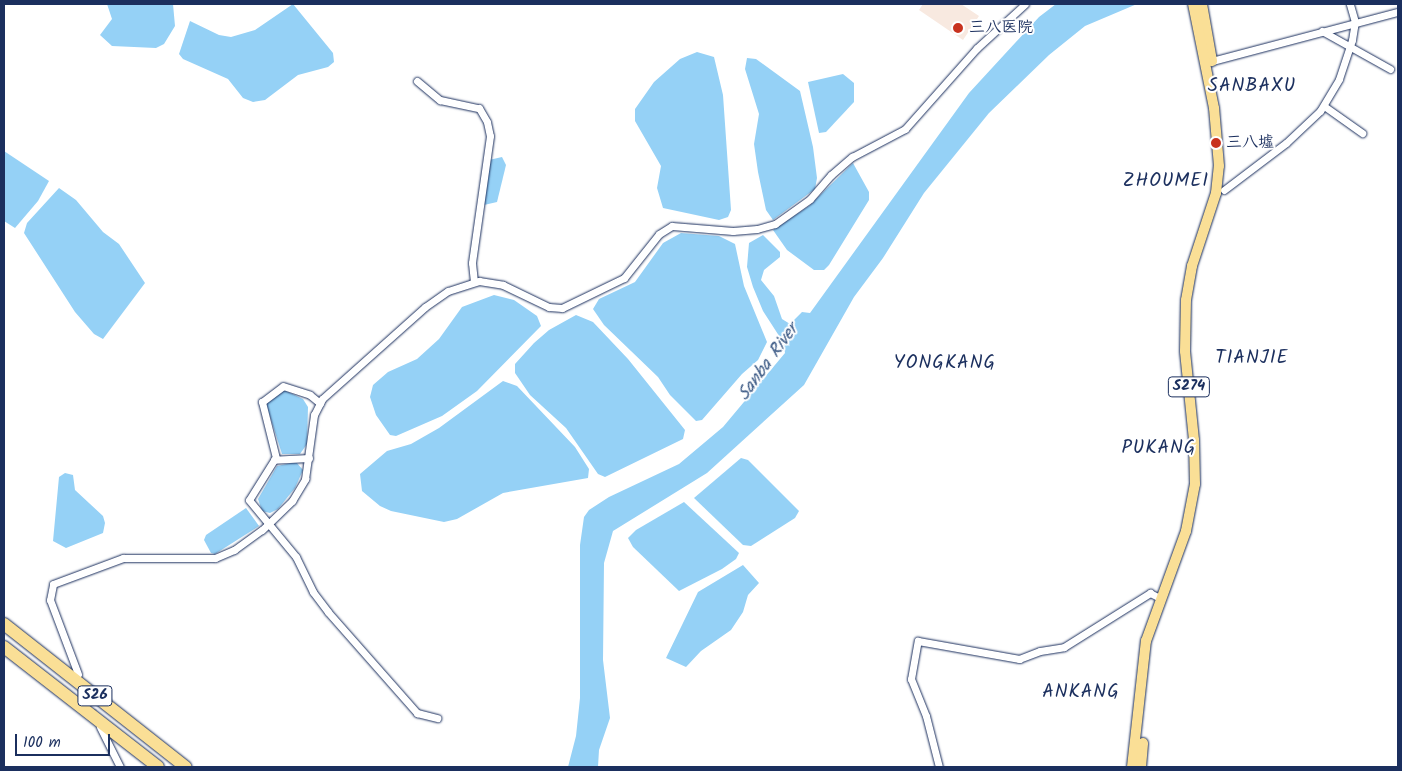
<!DOCTYPE html>
<html>
<head>
<meta charset="utf-8">
<style>
	body { margin:0 }
	#map { position:relative; width:1402px; height:771px; overflow:hidden; background:#fff; font-family:Kalam,"LXGW WenKai TC",sans-serif }
	div>[style] { position:absolute }
	.built>* { inset:0; background:#f8e9e0 }
	.water>* { inset:0; background:#95d1f6 }
	.street-tunnel>* { height:7px; margin-top:-3.5px; transform-origin:0; background:repeating-linear-gradient(90deg,#d1d5df 0 7px,transparent 0 10.5px) }
	.roads { filter:drop-shadow(0 0 1px #1b2f5e) drop-shadow(0 0 1px #1b2f5e) }
	.street>* { height:7px; margin:-3.5px; padding:0 3.5px; transform-origin:3.5px; border-radius:3.5px; background:#fff }
	.primary>* { height:10px; margin:-5px; padding:0 5px; transform-origin:5px; border-radius:5px; background:#fadf96 }
	.highway>* { height:12px; margin:-6px; padding:0 6px; transform-origin:6px; border-radius:6px; background:#fadf96 }
	.dots>* { width:14px; height:14px; translate:-50% -50%; box-sizing:border-box; border:2px solid #fff; border-radius:50% }
	span { translate:-50% -50%; white-space:nowrap; text-align:center; line-height:1.15; -webkit-text-stroke:4px #fff; paint-order:stroke }
	.shield-label span { padding:1px 4px; background:#fff; border:1px solid; border-radius:4px; -webkit-text-stroke-width:0 }
	.shield-label { font-size:15px; color:#1b2f5e; font-weight:700 }
	.poi-label { font-size:16px; color:#1b2f5e }
	.left { translate:0 -50%; text-align:left }
	.water-label { font-size:18px; color:#3a5884; font-style:italic }
	.quarter-label { font-size:19px; color:#1b2f5e; letter-spacing:1px }
	.frame { position:absolute; inset:0; border:5px solid #1b2f5e; pointer-events:none }
	.scale { position:absolute; left:15px; top:734px; width:95px; height:22px; box-sizing:border-box; border:2px solid #1b2f5e; border-top:0; padding-left:6px; font-size:15px; line-height:18px; white-space:nowrap; color:#1b2f5e; -webkit-text-stroke:4px #fff; paint-order:stroke }
</style>
</head>
<body>
<div id="map">
	<div class="built">
		<div style="clip-path:polygon(923px 4px,961px 4px,979px 16px,963px 40px,919px 10px)"></div>
	</div>
	<div class="water">
		<div style="clip-path:polygon(107px 4px,173px 4px,175px 26px,164px 44px,156px 48px,112px 46px,100px 35px,112px 19px)"></div>
		<div style="clip-path:polygon(293px 4px,333px 53px,334px 62px,328px 67px,298px 75px,265px 100px,253px 102px,243px 98px,228px 79px,183px 59px,179px 54px,190px 21px,219px 35px,231px 37px,255px 30px)"></div>
		<div style="clip-path:polygon(1056px 4px,1137px 4px,1085px 26px,1049px 55px,989px 113px,924px 193px,883px 258px,854px 297px,804px 385px,707px 473px,613px 531px,604px 563px,603px 660px,610px 718px,599px 750px,598px 767px,568px 767px,576px 736px,580px 698px,580px 545px,584px 517px,589px 510px,609px 497px,679px 464px,723px 427px,785px 353px,783px 342px,763px 311px,753px 287px,747px 267px,749px 243px,763px 235px,780px 252px,780px 257px,764px 270px,761px 280px,774px 296px,782px 319px,790px 324px,802px 312px,810px 313px,969px 93px,1039px 17px)"></div>
		<div style="clip-path:polygon(697px 52px,714px 57px,723px 95px,731px 210px,728px 217px,719px 220px,663px 208px,657px 188px,661px 166px,635px 121px,635px 109px,654px 82px,680px 59px)"></div>
		<div style="clip-path:polygon(747px 58px,756px 59px,800px 91px,813px 147px,817px 178px,815px 189px,773px 220px,766px 210px,758px 172px,754px 144px,759px 114px,745px 69px)"></div>
		<div style="clip-path:polygon(843px 74px,854px 83px,854px 102px,826px 132px,819px 133px,808px 82px)"></div>
		<div style="clip-path:polygon(4px 151px,49px 181px,38px 201px,15px 228px,4px 221px)"></div>
		<div style="clip-path:polygon(502px 157px,506px 165px,497px 202px,484px 205px,489px 160px)"></div>
		<div style="clip-path:polygon(853px 163px,869px 192px,869px 200px,829px 265px,824px 270px,814px 270px,787px 250px,773px 230px,809px 206px)"></div>
		<div style="clip-path:polygon(59px 188px,76px 200px,103px 232px,119px 244px,145px 283px,103px 339px,94px 334px,75px 312px,24px 233px,27px 223px)"></div>
		<div style="clip-path:polygon(681px 233px,719px 236px,735px 244px,744px 286px,767px 342px,758px 360px,742px 374px,702px 420px,696px 421px,670px 395px,658px 377px,604px 325px,593px 309px,599px 299px,635px 282px,663px 243px)"></div>
		<div style="clip-path:polygon(494px 295px,514px 300px,537px 316px,541px 326px,477px 391px,442px 416px,396px 436px,390px 435px,376px 415px,370px 397px,373px 385px,388px 372px,417px 359px,439px 339px,462px 307px)"></div>
		<div style="clip-path:polygon(576px 315px,593px 322px,628px 359px,685px 430px,683px 439px,605px 477px,598px 474px,566px 428px,530px 395px,515px 373px,515px 364px,534px 343px,549px 330px)"></div>
		<div style="clip-path:polygon(503px 381px,517px 386px,575px 447px,589px 469px,588px 478px,503px 493px,457px 519px,444px 522px,391px 511px,380px 506px,362px 491px,360px 474px,387px 451px,411px 444px,439px 428px)"></div>
		<div style="clip-path:polygon(282px 389px,303px 399px,308px 407px,307px 444px,300px 454px,282px 454px,266px 404px)"></div>
		<div style="clip-path:polygon(741px 458px,748px 460px,799px 511px,795px 518px,751px 546px,743px 545px,694px 498px)"></div>
		<div style="clip-path:polygon(296px 462px,303px 470px,295px 488px,278px 509px,270px 513px,262px 511px,258px 499px,277px 466px)"></div>
		<div style="clip-path:polygon(65px 473px,73px 475px,75px 490px,103px 516px,105px 523px,103px 533px,66px 548px,53px 541px,59px 477px)"></div>
		<div style="clip-path:polygon(684px 502px,739px 553px,736px 559px,722px 569px,679px 591px,633px 547px,628px 538px,636px 530px)"></div>
		<div style="clip-path:polygon(246px 508px,259px 526px,215px 554px,211px 553px,204px 540px,206px 535px)"></div>
		<div style="clip-path:polygon(743px 565px,759px 583px,748px 595px,743px 612px,731px 630px,701px 651px,686px 667px,666px 658px,698px 592px)"></div>
	</div>
	<div class="street-tunnel">
		<div style="left:85px;top:690px;width:27px;rotate:68deg"></div>
	</div>
	<div class="roads">
		<div class="street">
			<div style="left:1322px;top:31px;width:78px;rotate:29.2deg"></div>
			<div style="left:1212px;top:61px;width:192px;rotate:-14.8deg"></div>
			<div style="left:417px;top:81px;width:30px;rotate:40deg"></div>
			<div style="left:440px;top:100px;width:40px;rotate:12deg"></div>
			<div style="left:479px;top:108px;width:16px;rotate:60deg"></div>
			<div style="left:487px;top:122px;width:14px;rotate:78deg"></div>
			<div style="left:490px;top:136px;width:128px;rotate:98.1deg"></div>
			<div style="left:472px;top:263px;width:19px;rotate:84deg"></div>
			<div style="left:1324px;top:106px;width:47px;rotate:35.4deg"></div>
			<div style="left:1224px;top:190px;width:78px;rotate:-37.2deg"></div>
			<div style="left:1286px;top:143px;width:47px;rotate:-43.3deg"></div>
			<div style="left:1320px;top:111px;width:37px;rotate:-59deg"></div>
			<div style="left:1339px;top:79px;width:41px;rotate:-71.6deg"></div>
			<div style="left:1352px;top:40px;width:18px;rotate:-81deg"></div>
			<div style="left:1355px;top:22px;width:19px;rotate:-106deg"></div>
			<div style="left:276px;top:458px;width:58px;rotate:-104deg"></div>
			<div style="left:262px;top:402px;width:26px;rotate:-37deg"></div>
			<div style="left:283px;top:386px;width:28px;rotate:18deg"></div>
			<div style="left:310px;top:395px;width:13px;rotate:39deg"></div>
			<div style="left:309px;top:458px;width:35px;rotate:177deg"></div>
			<div style="left:274px;top:460px;width:47px;rotate:122deg"></div>
			<div style="left:249px;top:500px;width:74px;rotate:50.5deg"></div>
			<div style="left:296px;top:557px;width:39px;rotate:64deg"></div>
			<div style="left:313px;top:592px;width:25px;rotate:53deg"></div>
			<div style="left:328px;top:612px;width:135px;rotate:48.6deg"></div>
			<div style="left:417px;top:713px;width:21px;rotate:14deg"></div>
			<div style="left:78px;top:674px;width:79px;rotate:-110.7deg"></div>
			<div style="left:50px;top:600px;width:16px;rotate:-79deg"></div>
			<div style="left:53px;top:584px;width:75px;rotate:-20.4deg"></div>
			<div style="left:123px;top:558px;width:92px"></div>
			<div style="left:215px;top:558px;width:21px;rotate:-23deg"></div>
			<div style="left:234px;top:550px;width:34px;rotate:-36deg"></div>
			<div style="left:262px;top:530px;width:42px;rotate:-44deg"></div>
			<div style="left:292px;top:501px;width:26px;rotate:-59deg"></div>
			<div style="left:305px;top:479px;width:65px;rotate:-82deg"></div>
			<div style="left:314px;top:415px;width:18px;rotate:-63deg"></div>
			<div style="left:322px;top:399px;width:138px;rotate:-41.8deg"></div>
			<div style="left:425px;top:307px;width:28px;rotate:-35deg"></div>
			<div style="left:448px;top:291px;width:33px;rotate:-18deg"></div>
			<div style="left:479px;top:281px;width:24px;rotate:9deg"></div>
			<div style="left:503px;top:285px;width:51px;rotate:25.6deg"></div>
			<div style="left:549px;top:307px;width:13px;rotate:4deg"></div>
			<div style="left:562px;top:308px;width:69px;rotate:-25.8deg"></div>
			<div style="left:624px;top:278px;width:56px;rotate:-51.5deg"></div>
			<div style="left:659px;top:234px;width:15px;rotate:-32deg"></div>
			<div style="left:672px;top:226px;width:61px;rotate:4.7deg"></div>
			<div style="left:733px;top:231px;width:24px;rotate:-5deg"></div>
			<div style="left:757px;top:229px;width:19px;rotate:-16deg"></div>
			<div style="left:775px;top:224px;width:43px;rotate:-35.5deg"></div>
			<div style="left:810px;top:199px;width:32px;rotate:-49deg"></div>
			<div style="left:831px;top:175px;width:28px;rotate:-41deg"></div>
			<div style="left:852px;top:157px;width:60px;rotate:-27.8deg"></div>
			<div style="left:905px;top:129px;width:108px;rotate:-48.4deg"></div>
			<div style="left:977px;top:48px;width:65px;rotate:-42.5deg"></div>
			<div style="left:100px;top:727px;width:45px;rotate:63.4deg"></div>
			<div style="left:939px;top:767px;width:53px;rotate:-104.3deg"></div>
			<div style="left:926px;top:716px;width:40px;rotate:-112deg"></div>
			<div style="left:911px;top:679px;width:39px;rotate:-80deg"></div>
			<div style="left:918px;top:641px;width:103px;rotate:10.1deg"></div>
			<div style="left:1019px;top:659px;width:22px;rotate:-21deg"></div>
			<div style="left:1040px;top:651px;width:24px;rotate:-9deg"></div>
			<div style="left:1064px;top:647px;width:102px;rotate:-32.1deg"></div>
			<div style="left:1150px;top:593px;width:11px;rotate:27deg"></div>
		</div>
		<div class="primary">
			<div style="left:1202px;top:4px;width:58px;rotate:80deg"></div>
			<div style="left:1132px;top:767px;width:127px;rotate:-83.7deg"></div>
			<div style="left:1146px;top:641px;width:117px;rotate:-70deg"></div>
			<div style="left:1186px;top:531px;width:48px;rotate:-79.2deg"></div>
			<div style="left:1195px;top:484px;width:44px;rotate:-91.3deg"></div>
			<div style="left:1194px;top:440px;width:89px;rotate:-95.8deg"></div>
			<div style="left:1185px;top:351px;width:51px;rotate:-88.9deg"></div>
			<div style="left:1186px;top:300px;width:35px;rotate:-80deg"></div>
			<div style="left:1192px;top:266px;width:77px;rotate:-71.8deg"></div>
			<div style="left:1216px;top:193px;width:27px;rotate:-84deg"></div>
			<div style="left:1219px;top:166px;width:58px;rotate:-94.9deg"></div>
			<div style="left:1214px;top:108px;width:106px;rotate:-101.4deg"></div>
			<div style="left:1141px;top:767px;width:24px;rotate:-85deg"></div>
		</div>
		<div class="highway">
			<div style="left:4px;top:624px;width:231px;rotate:38.2deg"></div>
			<div style="left:4px;top:647px;width:195px;rotate:37.9deg"></div>
		</div>
	</div>
	<div class="dots">
		<div style="left:958px;top:28px;background:#c8321e"></div>
		<div style="left:1216px;top:143px;background:#c8321e"></div>
	</div>
	<div class="shield-label">
		<span style="left:1189px;top:387px">S274</span>
		<span style="left:95px;top:696px">S26</span>
	</div>
	<div class="poi-label">
		<span class="left" style="left:969px;top:28px">三八医院</span>
		<span class="left" style="left:1226px;top:143px">三八墟</span>
	</div>
	<div class="water-label">
		<span style="left:769px;top:363px;rotate:-54deg">Sanba River</span>
	</div>
	<div class="quarter-label">
		<span style="left:1252px;top:87px">SANBAXU</span>
		<span style="left:1166px;top:182px">ZHOUMEI</span>
		<span style="left:1252px;top:359px">TIANJIE</span>
		<span style="left:945px;top:364px">YONGKANG</span>
		<span style="left:1159px;top:449px">PUKANG</span>
		<span style="left:1081px;top:693px">ANKANG</span>
	</div>
	<div class="frame"></div>
	<div class="scale">100 m</div>
</div>
</body>
</html>
